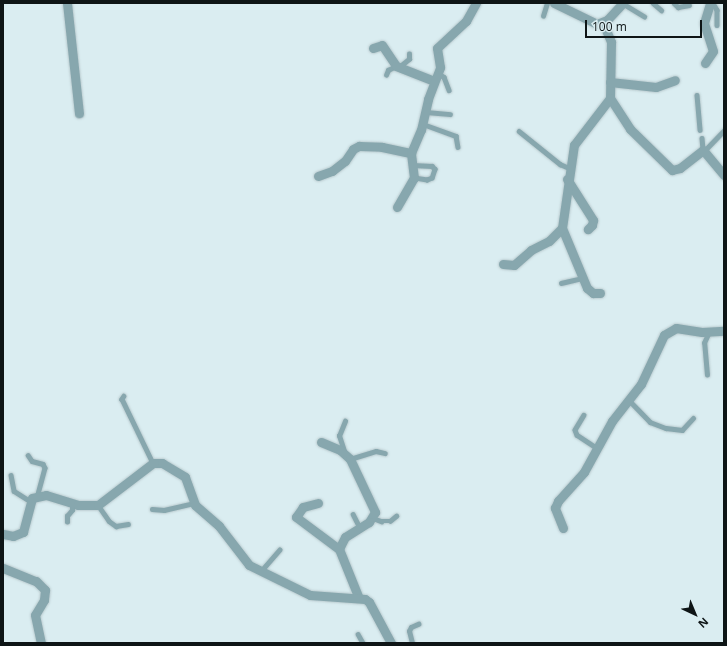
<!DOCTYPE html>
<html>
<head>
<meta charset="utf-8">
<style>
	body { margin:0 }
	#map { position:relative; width:727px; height:646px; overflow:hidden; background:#daedf1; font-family:"Open Sans",sans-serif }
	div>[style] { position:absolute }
	.roads { filter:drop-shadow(0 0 1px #b9cace) drop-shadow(0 0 1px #b9cace) }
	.service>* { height:4.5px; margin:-2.25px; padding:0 2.25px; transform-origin:2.25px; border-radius:2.25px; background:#87a7ae }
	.minor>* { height:9px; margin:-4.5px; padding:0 4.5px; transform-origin:4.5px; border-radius:4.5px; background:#87a7ae }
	span { translate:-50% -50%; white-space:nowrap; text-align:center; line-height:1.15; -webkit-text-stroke:3px #daedf1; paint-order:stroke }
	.frame { position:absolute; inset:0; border:4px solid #0e1516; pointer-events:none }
	.north { position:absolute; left:675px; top:594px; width:40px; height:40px; -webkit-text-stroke:3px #daedf1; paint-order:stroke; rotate:136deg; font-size:11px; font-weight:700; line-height:16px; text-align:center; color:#0e1516 }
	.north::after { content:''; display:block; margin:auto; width:14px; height:18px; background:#0e1516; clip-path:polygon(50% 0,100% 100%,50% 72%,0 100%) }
	.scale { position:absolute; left:585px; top:20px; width:117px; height:18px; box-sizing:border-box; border:2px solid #0e1516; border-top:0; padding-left:5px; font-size:12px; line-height:14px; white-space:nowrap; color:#0e1516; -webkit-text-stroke:3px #daedf1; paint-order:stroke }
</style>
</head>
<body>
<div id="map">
	<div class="roads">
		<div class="service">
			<div style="left:622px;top:3px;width:26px;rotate:31deg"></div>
			<div style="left:653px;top:3px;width:11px;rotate:41deg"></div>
			<div style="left:674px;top:3px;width:6px;rotate:45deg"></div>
			<div style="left:678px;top:7px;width:11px;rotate:-10deg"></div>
			<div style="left:713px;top:3px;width:8px;rotate:60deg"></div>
			<div style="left:717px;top:10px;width:15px;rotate:90deg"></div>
			<div style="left:543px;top:16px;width:14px;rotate:-73deg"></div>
			<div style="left:399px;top:67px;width:13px;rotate:-39deg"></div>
			<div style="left:409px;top:59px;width:5px;rotate:-90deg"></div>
			<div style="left:438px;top:73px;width:7px;rotate:34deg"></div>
			<div style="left:444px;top:77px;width:14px;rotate:69deg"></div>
			<div style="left:386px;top:75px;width:5px;rotate:-68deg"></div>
			<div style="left:388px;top:70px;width:9px;rotate:-27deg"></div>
			<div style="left:697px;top:95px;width:35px;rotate:85deg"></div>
			<div style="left:426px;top:112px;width:24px;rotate:5deg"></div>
			<div style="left:423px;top:124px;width:35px;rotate:20deg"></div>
			<div style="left:456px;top:136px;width:11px;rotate:80deg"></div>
			<div style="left:519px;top:131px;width:53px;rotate:38.8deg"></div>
			<div style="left:560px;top:164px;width:10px;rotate:24deg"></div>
			<div style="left:702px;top:138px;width:12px;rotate:85deg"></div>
			<div style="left:705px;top:150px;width:28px;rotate:-46deg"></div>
			<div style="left:412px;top:165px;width:20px;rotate:3deg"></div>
			<div style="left:432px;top:166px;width:4px;rotate:45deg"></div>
			<div style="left:435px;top:169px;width:9px;rotate:108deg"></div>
			<div style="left:432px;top:178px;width:5px;rotate:158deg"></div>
			<div style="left:427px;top:180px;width:13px;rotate:-171deg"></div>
			<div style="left:561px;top:283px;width:22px;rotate:-13deg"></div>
			<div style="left:707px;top:375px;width:32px;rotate:-95deg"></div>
			<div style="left:704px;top:343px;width:12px;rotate:-66deg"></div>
			<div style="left:124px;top:396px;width:4px;rotate:124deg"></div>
			<div style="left:122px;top:399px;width:71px;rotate:64.2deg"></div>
			<div style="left:628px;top:399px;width:32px;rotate:46deg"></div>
			<div style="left:650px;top:422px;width:17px;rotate:21deg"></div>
			<div style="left:666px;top:428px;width:16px;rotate:7deg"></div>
			<div style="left:682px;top:430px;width:16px;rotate:-47deg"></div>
			<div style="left:584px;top:415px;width:17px;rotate:121deg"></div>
			<div style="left:575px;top:430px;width:5px;rotate:68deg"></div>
			<div style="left:577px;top:435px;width:24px;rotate:33deg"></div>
			<div style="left:344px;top:451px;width:16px;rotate:-108deg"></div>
			<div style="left:339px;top:436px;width:16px;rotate:-68deg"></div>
			<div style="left:28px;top:455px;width:7px;rotate:56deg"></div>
			<div style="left:32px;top:461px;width:11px;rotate:15deg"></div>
			<div style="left:43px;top:464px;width:4px;rotate:63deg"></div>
			<div style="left:45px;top:468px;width:28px;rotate:105deg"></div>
			<div style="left:350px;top:459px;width:27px;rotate:-17deg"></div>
			<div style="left:376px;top:451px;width:9px;rotate:13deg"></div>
			<div style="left:11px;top:475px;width:16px;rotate:79deg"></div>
			<div style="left:14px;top:491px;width:19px;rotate:32deg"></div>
			<div style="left:98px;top:505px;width:19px;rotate:55deg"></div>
			<div style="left:109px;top:521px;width:9px;rotate:36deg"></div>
			<div style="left:116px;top:526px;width:12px;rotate:-9deg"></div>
			<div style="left:152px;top:509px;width:12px;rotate:5deg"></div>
			<div style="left:164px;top:510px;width:31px;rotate:-13deg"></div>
			<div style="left:353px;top:514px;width:16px;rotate:63deg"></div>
			<div style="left:373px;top:518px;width:9px;rotate:21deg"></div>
			<div style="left:381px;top:521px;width:9px"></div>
			<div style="left:390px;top:521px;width:8px;rotate:-40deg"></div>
			<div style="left:67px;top:522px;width:6px;rotate:-90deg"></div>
			<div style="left:67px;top:516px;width:8px;rotate:-50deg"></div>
			<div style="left:72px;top:510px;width:6px;rotate:-90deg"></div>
			<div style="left:261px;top:571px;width:28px;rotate:-49deg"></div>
			<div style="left:358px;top:634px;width:10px;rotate:61deg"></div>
			<div style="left:412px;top:643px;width:12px;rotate:-104deg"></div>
			<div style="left:409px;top:631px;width:4px;rotate:-63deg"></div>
			<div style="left:411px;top:627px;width:8px;rotate:-23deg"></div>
		</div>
		<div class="minor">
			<div style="left:67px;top:3px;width:111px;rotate:83.8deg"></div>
			<div style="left:554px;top:3px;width:48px;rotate:26deg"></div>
			<div style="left:597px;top:24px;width:11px;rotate:-22deg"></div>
			<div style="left:607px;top:20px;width:23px;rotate:-47deg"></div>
			<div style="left:603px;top:23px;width:21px;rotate:67deg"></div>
			<div style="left:611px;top:42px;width:56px;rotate:91deg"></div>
			<div style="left:610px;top:98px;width:37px;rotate:57deg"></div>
			<div style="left:630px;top:129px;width:59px;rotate:44.3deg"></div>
			<div style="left:672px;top:170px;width:8px;rotate:-14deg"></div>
			<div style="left:680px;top:168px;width:29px;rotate:-38deg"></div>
			<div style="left:703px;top:150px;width:33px;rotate:50deg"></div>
			<div style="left:373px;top:48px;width:9px;rotate:-18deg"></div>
			<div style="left:382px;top:45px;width:25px;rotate:56deg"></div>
			<div style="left:396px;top:66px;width:41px;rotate:21.5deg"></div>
			<div style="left:705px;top:63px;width:14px;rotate:-56deg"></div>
			<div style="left:713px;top:51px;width:29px;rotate:-108deg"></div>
			<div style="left:704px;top:23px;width:21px;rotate:-73deg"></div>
			<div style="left:610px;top:82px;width:46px;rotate:6.2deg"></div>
			<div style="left:656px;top:87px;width:20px;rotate:-20deg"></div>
			<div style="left:318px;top:176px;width:15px;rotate:-20deg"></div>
			<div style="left:332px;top:171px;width:16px;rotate:-38deg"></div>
			<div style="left:345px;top:161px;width:14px;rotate:-56deg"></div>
			<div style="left:353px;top:149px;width:7px;rotate:-27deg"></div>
			<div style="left:359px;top:146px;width:23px;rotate:2deg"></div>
			<div style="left:382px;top:147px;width:30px;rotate:12deg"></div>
			<div style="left:567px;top:179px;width:49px;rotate:57.6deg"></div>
			<div style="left:593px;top:220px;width:5px;rotate:101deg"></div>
			<div style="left:592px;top:225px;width:6px;rotate:135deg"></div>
			<div style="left:397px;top:207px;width:34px;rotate:-60deg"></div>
			<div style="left:414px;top:178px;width:25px;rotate:-97deg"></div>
			<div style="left:411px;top:153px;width:25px;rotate:-67deg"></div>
			<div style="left:421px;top:130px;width:32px;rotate:-77deg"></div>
			<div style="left:428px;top:99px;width:34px;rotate:-69deg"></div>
			<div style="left:440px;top:67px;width:19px;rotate:-99deg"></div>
			<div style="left:437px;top:48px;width:40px;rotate:-43deg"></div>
			<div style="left:466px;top:21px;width:21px;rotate:-61deg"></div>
			<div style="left:562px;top:228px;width:65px;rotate:67.4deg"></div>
			<div style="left:587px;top:288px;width:8px;rotate:40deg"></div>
			<div style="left:593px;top:293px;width:7px"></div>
			<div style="left:503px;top:264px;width:11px;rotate:5deg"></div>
			<div style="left:514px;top:265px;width:23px;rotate:-41deg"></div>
			<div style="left:531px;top:250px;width:20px;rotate:-27deg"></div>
			<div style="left:549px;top:241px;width:18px;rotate:-45deg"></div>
			<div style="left:562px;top:228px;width:84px;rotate:-81.8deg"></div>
			<div style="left:574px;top:145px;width:59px;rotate:-52.5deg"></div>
			<div style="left:321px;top:442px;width:21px;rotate:23deg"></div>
			<div style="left:340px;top:450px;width:13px;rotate:42deg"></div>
			<div style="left:350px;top:459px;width:59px;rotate:64.7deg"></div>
			<div style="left:375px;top:512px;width:12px;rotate:121deg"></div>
			<div style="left:369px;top:522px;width:28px;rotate:148deg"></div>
			<div style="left:345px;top:537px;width:13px;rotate:117deg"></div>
			<div style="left:339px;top:549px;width:51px;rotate:68deg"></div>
			<div style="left:318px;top:503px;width:16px;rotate:165deg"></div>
			<div style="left:303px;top:507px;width:12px;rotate:125deg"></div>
			<div style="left:296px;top:517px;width:54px;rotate:36.7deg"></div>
			<div style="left:563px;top:528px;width:22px;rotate:-112deg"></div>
			<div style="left:555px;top:508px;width:8px;rotate:-67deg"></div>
			<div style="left:558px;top:501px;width:39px;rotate:-48deg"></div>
			<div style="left:584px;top:472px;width:58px;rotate:-61.2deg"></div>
			<div style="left:612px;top:421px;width:47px;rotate:-51.9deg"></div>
			<div style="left:641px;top:384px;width:54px;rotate:-64.9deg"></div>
			<div style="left:664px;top:335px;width:14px;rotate:-30deg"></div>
			<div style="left:676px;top:328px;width:26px;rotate:9deg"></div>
			<div style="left:702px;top:332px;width:22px;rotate:-3deg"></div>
			<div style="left:3px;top:534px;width:10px;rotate:11deg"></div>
			<div style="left:13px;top:536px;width:11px;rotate:-22deg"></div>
			<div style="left:23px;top:532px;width:35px;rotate:-75deg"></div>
			<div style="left:32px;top:498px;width:14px;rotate:-12deg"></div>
			<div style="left:46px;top:495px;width:34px;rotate:17deg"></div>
			<div style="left:78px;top:505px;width:20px"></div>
			<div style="left:98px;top:505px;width:69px;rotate:-37.4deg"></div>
			<div style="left:153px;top:463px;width:9px"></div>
			<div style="left:162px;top:463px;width:27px;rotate:31deg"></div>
			<div style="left:185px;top:477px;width:30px;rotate:70deg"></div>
			<div style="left:195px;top:505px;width:32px;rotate:41deg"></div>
			<div style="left:219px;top:526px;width:49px;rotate:52.4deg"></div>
			<div style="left:249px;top:565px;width:68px;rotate:26.2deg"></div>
			<div style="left:310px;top:595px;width:55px;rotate:4.2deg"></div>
			<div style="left:365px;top:599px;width:5px;rotate:37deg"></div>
			<div style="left:369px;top:602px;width:47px;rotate:61.8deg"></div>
			<div style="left:3px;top:568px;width:35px;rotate:22deg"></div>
			<div style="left:36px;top:581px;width:13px;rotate:45deg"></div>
			<div style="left:45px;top:590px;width:10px;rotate:96deg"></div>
			<div style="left:44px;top:600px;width:17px;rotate:121deg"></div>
			<div style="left:35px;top:615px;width:29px;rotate:78deg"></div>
		</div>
	</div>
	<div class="frame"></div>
	<div class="north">N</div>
	<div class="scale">100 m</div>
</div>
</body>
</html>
